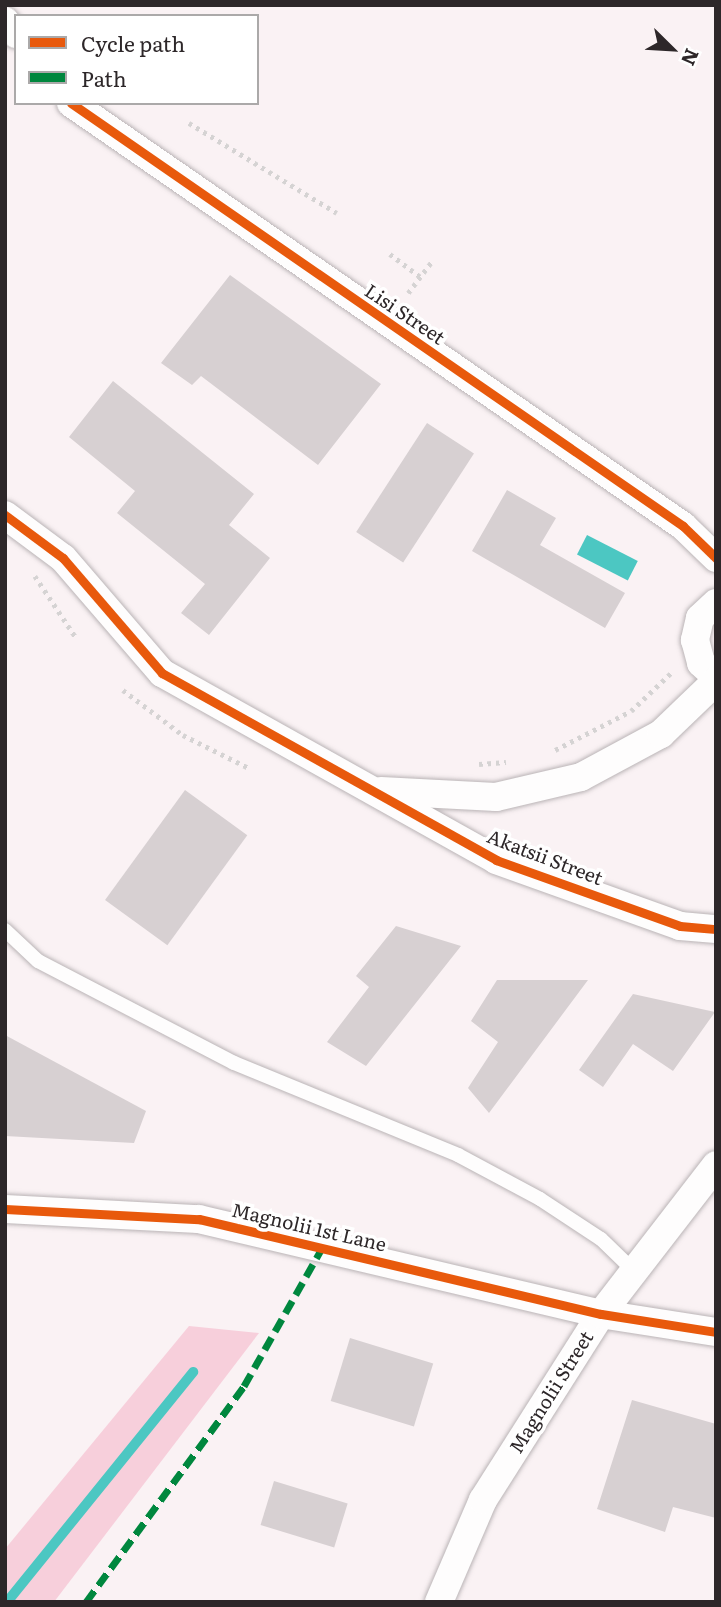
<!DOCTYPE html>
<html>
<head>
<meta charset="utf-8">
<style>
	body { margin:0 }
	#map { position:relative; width:721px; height:1607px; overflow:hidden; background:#faf2f4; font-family:Literata,serif }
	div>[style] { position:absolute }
	.green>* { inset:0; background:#f7cfdb }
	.water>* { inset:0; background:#4cc7c2; transform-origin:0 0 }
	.stream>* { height:10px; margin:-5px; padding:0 5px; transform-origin:5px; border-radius:5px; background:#4cc7c2 }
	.building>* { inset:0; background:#d7d0d2; transform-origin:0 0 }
	.path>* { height:4.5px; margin-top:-2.25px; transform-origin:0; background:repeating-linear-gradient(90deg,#d5d3d3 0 3.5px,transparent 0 8.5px) }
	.roads { filter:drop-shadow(0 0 2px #bab4b6) drop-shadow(0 0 2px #bab4b6) }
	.lane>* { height:14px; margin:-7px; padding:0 7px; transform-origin:7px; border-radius:7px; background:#fefdfd }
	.street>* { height:28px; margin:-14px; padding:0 14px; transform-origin:14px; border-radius:14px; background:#fefdfd }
	.quiet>* { height:7px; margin-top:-3.5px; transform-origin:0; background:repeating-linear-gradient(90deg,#00873e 0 14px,transparent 0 21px) }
	.cycleway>* { height:9px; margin:-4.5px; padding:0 4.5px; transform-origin:4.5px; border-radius:4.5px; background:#e8590c }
	span { translate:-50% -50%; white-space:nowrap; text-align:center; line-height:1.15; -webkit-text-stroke:7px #fff; paint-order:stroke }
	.street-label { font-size:19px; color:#2d2729 }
	.frame { position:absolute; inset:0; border:7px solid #2d2729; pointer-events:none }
	.legend { position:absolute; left:14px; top:14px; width:245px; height:91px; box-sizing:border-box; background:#fff; border:2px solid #aba9a9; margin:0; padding:9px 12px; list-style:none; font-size:21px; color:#2d2729 }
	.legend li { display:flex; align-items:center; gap:14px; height:35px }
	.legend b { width:35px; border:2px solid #aba9a9 }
	.north { position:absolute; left:637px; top:14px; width:70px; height:70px; -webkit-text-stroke:5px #fff; paint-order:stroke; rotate:114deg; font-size:19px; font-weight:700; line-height:28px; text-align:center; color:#2d2729 }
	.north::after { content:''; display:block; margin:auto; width:24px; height:32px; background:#2d2729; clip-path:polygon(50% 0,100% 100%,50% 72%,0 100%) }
</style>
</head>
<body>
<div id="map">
	<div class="green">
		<div style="clip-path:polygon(189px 1326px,259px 1333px,54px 1602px,5px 1602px,5px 1549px)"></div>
	</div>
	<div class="water">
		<div style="left:587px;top:535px;width:57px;height:22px;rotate:27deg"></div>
	</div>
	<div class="stream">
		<div style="left:7px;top:1602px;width:296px;rotate:-51deg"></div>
	</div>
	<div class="building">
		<div style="clip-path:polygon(230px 275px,381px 384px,318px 465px,201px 376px,192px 385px,161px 363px)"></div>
		<div style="clip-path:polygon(113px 381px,254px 494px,229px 525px,270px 558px,209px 635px,181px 613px,205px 584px,117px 513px,135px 491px,69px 437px)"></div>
		<div style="left:427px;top:423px;width:56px;height:130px;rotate:33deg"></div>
		<div style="clip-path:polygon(507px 490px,556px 518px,540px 545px,625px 593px,605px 628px,472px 551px)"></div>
		<div style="left:185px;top:790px;width:77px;height:136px;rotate:36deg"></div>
		<div style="clip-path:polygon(396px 926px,461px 946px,366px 1066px,327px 1042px,369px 987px,356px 976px)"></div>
		<div style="clip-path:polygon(497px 980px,588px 980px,489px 1113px,468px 1088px,498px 1042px,471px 1021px)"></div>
		<div style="clip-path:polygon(633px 994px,715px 1012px,673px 1071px,633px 1044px,603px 1087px,579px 1070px)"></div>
		<div style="clip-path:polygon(5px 1035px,146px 1111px,134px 1143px,5px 1136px)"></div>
		<div style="left:350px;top:1338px;width:87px;height:66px;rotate:17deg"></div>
		<div style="clip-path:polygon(632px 1400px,716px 1424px,716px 1518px,673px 1507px,665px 1532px,597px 1509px)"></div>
		<div style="left:274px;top:1481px;width:77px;height:46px;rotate:17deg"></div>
	</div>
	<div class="path">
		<div style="left:189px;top:123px;width:173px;rotate:31.3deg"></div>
		<div style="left:390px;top:254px;width:38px;rotate:37deg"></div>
		<div style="left:408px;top:293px;width:39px;rotate:-53deg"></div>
		<div style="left:35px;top:576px;width:76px;rotate:56.3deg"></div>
		<div style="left:123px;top:690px;width:75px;rotate:36.9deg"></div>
		<div style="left:183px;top:735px;width:72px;rotate:26.6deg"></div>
		<div style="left:555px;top:750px;width:85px;rotate:-27.2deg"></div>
		<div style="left:631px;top:711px;width:59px;rotate:-43.6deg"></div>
		<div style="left:479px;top:764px;width:27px;rotate:-4deg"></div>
	</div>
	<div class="roads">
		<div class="lane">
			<div style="left:5px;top:930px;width:45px;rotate:43.2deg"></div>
			<div style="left:38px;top:961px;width:221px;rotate:27.5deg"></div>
			<div style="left:234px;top:1063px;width:242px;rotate:22.3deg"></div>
			<div style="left:458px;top:1155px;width:93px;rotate:28.2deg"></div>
			<div style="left:540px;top:1199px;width:73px;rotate:33.3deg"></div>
			<div style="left:601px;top:1239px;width:46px;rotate:44.1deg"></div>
		</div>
		<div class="street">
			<div style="left:5px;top:21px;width:17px;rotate:50deg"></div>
			<div style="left:71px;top:103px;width:744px;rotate:34.65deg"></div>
			<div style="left:683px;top:526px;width:46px;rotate:44.1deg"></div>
			<div style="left:5px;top:515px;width:72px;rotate:36.6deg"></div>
			<div style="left:63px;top:558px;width:152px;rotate:49.3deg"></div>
			<div style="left:162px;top:673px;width:383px;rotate:29.2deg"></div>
			<div style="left:496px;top:860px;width:195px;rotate:19.7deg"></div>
			<div style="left:680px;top:926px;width:36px;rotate:5deg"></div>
			<div style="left:716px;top:603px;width:22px;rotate:137deg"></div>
			<div style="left:700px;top:618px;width:23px;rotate:103deg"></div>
			<div style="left:695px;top:640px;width:24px;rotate:75deg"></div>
			<div style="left:701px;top:663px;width:21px;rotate:43deg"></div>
			<div style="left:381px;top:791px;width:115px;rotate:3deg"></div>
			<div style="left:496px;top:797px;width:87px;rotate:-13.2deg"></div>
			<div style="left:581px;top:777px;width:91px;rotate:-28.3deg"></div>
			<div style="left:661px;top:734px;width:76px;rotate:-43.9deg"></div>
			<div style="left:5px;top:1209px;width:194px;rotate:3deg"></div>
			<div style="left:199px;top:1219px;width:413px;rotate:13.3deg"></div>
			<div style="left:601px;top:1314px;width:116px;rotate:8.9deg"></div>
			<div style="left:439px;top:1602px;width:111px;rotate:-66.7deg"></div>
			<div style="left:483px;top:1500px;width:220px;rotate:-57.6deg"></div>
			<div style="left:601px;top:1314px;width:188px;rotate:-52.3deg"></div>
		</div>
	</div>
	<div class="quiet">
		<div style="left:86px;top:1602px;width:268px;rotate:-53.8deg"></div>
		<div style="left:244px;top:1386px;width:159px;rotate:-60.5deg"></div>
	</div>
	<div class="cycleway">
		<div style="left:71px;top:103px;width:744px;rotate:34.65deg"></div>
		<div style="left:683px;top:526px;width:46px;rotate:44.1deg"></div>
		<div style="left:5px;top:515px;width:72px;rotate:36.6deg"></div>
		<div style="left:63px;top:558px;width:152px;rotate:49.3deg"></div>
		<div style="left:162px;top:673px;width:383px;rotate:29.2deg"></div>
		<div style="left:496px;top:860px;width:195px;rotate:19.7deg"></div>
		<div style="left:680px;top:926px;width:36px;rotate:5deg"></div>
		<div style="left:5px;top:1209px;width:194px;rotate:3deg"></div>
		<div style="left:199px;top:1219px;width:413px;rotate:13.3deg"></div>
		<div style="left:601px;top:1314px;width:116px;rotate:8.9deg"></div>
	</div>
	<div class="street-label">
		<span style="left:405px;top:314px;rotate:34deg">Lisi Street</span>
		<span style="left:545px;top:857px;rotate:21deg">Akatsii Street</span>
		<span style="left:309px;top:1227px;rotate:13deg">Magnolii 1st Lane</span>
		<span style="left:551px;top:1392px;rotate:-58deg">Magnolii Street</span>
	</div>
	<div class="frame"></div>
	<ul class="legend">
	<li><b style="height:9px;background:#e8590c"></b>Cycle path</li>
	<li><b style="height:9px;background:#00873e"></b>Path</li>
	</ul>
	<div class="north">N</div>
</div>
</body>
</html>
